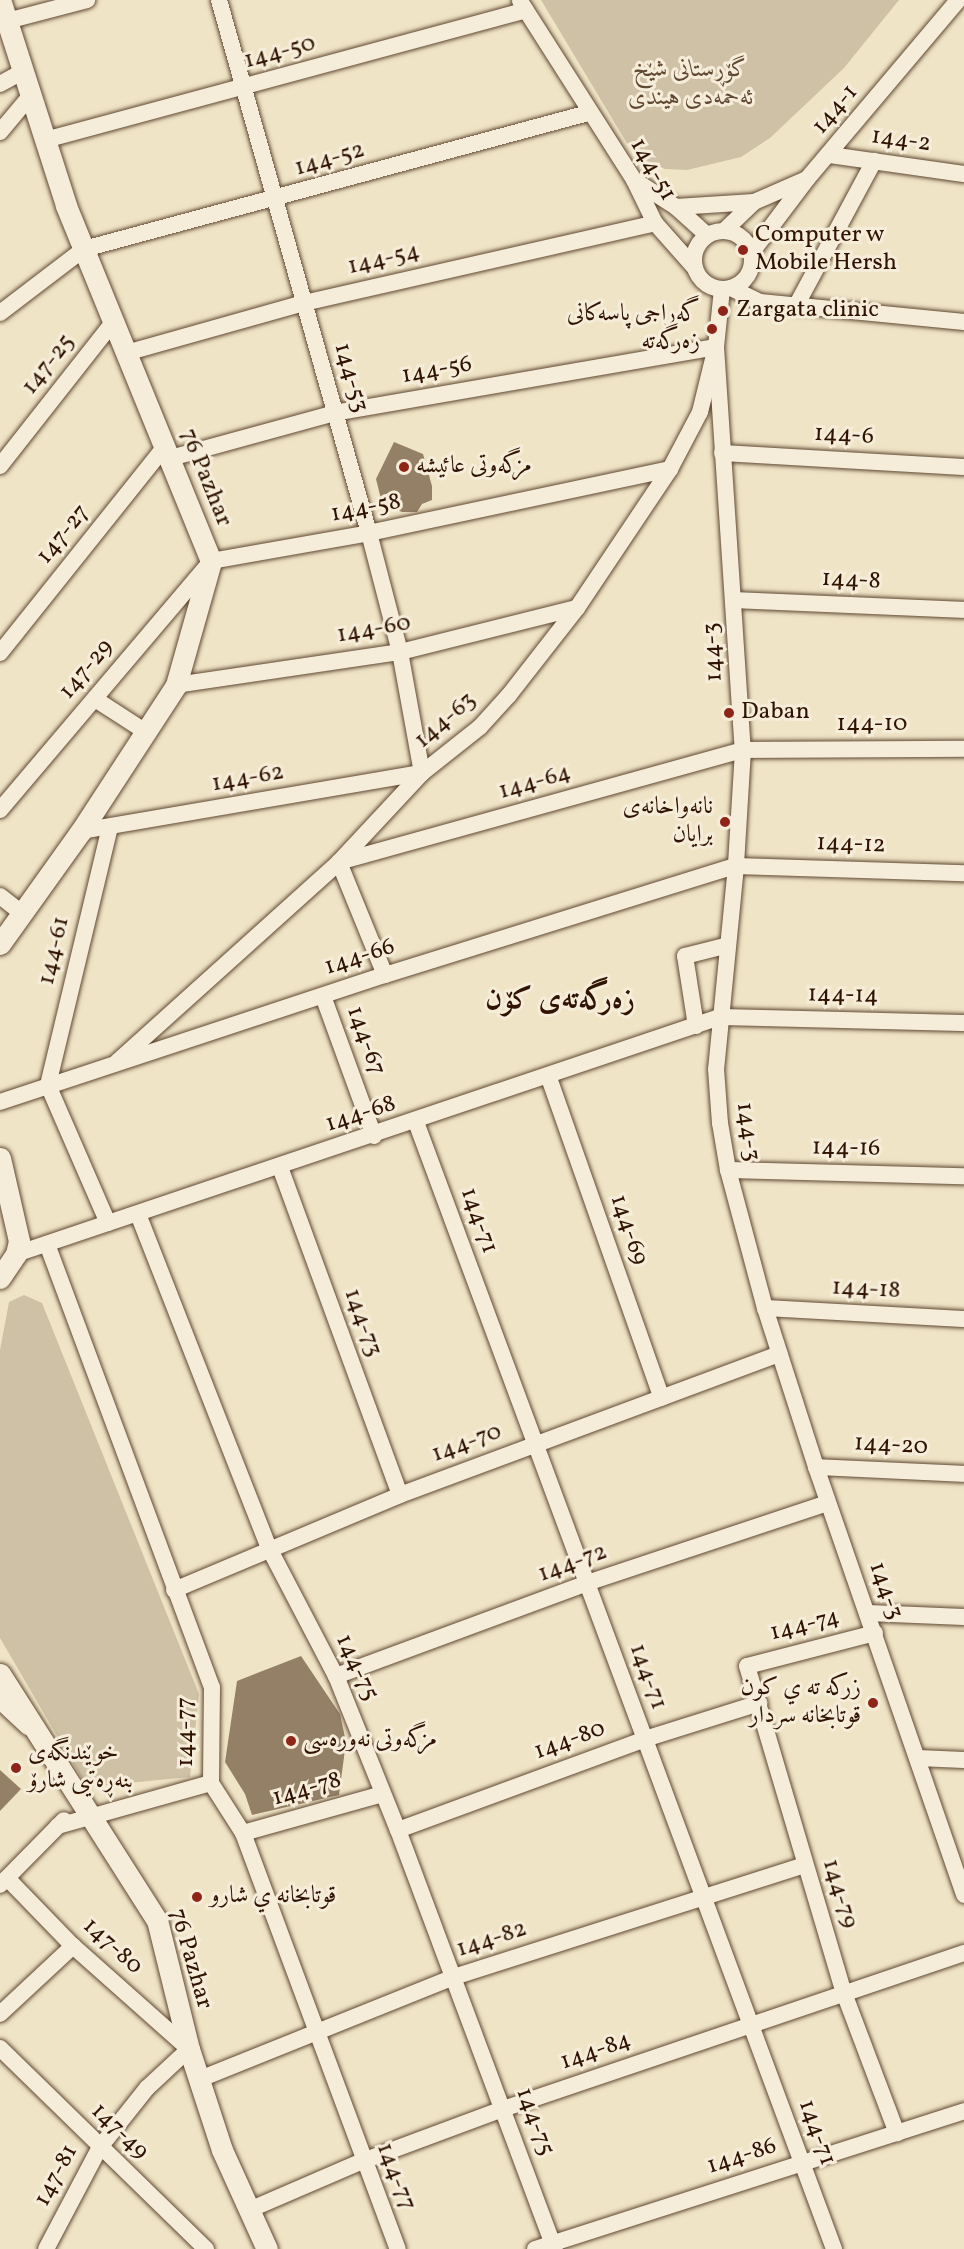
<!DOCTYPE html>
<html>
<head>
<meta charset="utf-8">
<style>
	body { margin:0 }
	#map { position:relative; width:964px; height:2249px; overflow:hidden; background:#f0e4c6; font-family:Vollkorn,Amiri,serif }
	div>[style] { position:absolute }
	.green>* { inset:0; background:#cfc1a5 }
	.building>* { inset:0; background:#948067 }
	.roads { filter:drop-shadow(0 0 2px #604832) drop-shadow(0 0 2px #604832) }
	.minor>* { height:16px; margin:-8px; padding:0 8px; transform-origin:8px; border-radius:8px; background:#f5edda }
	.minor>.ring { margin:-8px; padding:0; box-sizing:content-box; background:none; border:16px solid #f5edda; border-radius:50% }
	.tertiary>* { height:21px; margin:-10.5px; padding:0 10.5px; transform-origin:10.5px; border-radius:10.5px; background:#f5edda }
	.dots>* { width:16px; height:16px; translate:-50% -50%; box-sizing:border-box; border:3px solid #f5edda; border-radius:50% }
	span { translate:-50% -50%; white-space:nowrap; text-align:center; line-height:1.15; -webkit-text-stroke:6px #f5edda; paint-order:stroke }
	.street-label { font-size:24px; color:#301401 }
	.park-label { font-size:24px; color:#604832; font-style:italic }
	.poi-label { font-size:24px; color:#301401 }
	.left { translate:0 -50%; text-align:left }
	.right { translate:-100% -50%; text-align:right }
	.district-label { font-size:30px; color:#301401; font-weight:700 }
</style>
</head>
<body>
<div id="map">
	<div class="green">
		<div style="clip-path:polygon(541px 0,899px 0,844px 68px,770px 138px,741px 157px,687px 170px,665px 169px,643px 159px,628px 145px)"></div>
		<div style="clip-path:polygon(24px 1295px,42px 1303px,199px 1694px,190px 1777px,87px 1787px,0 1638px,0 1350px,9px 1302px)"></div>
	</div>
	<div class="building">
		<div style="clip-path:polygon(394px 442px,423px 454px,432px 486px,432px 500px,422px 504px,417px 512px,402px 512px,382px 503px,376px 479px)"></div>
		<div style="clip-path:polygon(301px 1656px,340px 1714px,346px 1742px,339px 1795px,252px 1815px,245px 1794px,225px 1762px,237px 1681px)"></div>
		<div style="clip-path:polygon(0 1770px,21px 1789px,0 1811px)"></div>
	</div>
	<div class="roads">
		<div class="minor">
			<div style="left:520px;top:1px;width:212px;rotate:57.5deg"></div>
			<div style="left:634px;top:180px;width:48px;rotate:64deg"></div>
			<div style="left:655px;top:223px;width:60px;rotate:48.4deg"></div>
			<div style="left:7px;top:21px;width:83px;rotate:-14.7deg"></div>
			<div style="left:0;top:84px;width:26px;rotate:-29deg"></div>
			<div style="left:0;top:132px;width:48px;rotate:-50deg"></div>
			<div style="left:45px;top:140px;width:498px;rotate:-15.1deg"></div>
			<div style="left:830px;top:155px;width:135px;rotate:8.1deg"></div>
			<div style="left:634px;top:180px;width:50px;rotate:32.7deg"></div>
			<div style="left:676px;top:207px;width:42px;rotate:42.1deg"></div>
			<div style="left:676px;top:207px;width:78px;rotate:-3.7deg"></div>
			<div style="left:725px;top:230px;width:40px;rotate:-44deg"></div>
			<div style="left:754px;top:202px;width:58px;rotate:-23.5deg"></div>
			<div class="ring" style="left:694px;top:231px;width:42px;height:42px"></div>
			<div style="left:752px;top:252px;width:91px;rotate:-53deg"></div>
			<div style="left:807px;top:179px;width:234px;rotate:-49.8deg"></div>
			<div style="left:731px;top:288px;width:32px;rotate:26deg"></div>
			<div style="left:760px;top:302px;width:205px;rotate:5.6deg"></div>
			<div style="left:722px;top:289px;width:58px;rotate:95.9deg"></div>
			<div style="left:716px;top:347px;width:404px;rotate:86.2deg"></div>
			<div style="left:743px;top:750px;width:116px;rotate:93.5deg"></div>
			<div style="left:736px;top:866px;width:204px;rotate:95.6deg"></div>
			<div style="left:716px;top:1069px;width:54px;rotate:85.8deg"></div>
			<div style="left:720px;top:1123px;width:48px;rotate:80.3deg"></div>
			<div style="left:728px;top:1170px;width:143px;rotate:75deg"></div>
			<div style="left:765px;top:1308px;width:167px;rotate:72.2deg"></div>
			<div style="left:816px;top:1467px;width:453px;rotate:70.9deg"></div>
			<div style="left:796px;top:306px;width:165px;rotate:-61.7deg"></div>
			<div style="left:0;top:313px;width:106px;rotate:-37.3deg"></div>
			<div style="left:84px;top:249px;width:522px;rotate:-15.1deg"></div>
			<div style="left:126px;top:353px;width:185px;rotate:-15.7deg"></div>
			<div style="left:304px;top:303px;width:360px;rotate:-12.8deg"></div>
			<div style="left:722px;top:453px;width:242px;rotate:3.3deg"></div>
			<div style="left:0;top:466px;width:184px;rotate:-51.8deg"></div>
			<div style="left:735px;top:600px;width:229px;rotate:2.5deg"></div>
			<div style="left:0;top:653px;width:265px;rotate:-51.4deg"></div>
			<div style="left:176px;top:685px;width:226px;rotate:-8.4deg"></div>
			<div style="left:400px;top:652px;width:182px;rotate:-14deg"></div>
			<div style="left:95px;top:699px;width:61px;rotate:32.9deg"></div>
			<div style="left:0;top:810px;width:326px;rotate:-49.7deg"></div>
			<div style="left:211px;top:561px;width:160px;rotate:-10deg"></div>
			<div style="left:369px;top:533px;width:308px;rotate:-12deg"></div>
			<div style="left:81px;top:831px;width:346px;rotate:-9.7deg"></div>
			<div style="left:422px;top:773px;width:123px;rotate:-100.3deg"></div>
			<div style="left:400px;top:652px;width:123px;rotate:-104.6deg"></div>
			<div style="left:369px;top:533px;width:554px;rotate:-105.72deg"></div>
			<div style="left:0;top:896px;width:28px;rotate:38deg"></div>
			<div style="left:385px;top:975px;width:122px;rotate:-112.2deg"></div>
			<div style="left:339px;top:862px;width:419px;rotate:-15.5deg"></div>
			<div style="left:743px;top:750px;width:221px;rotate:-0.3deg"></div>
			<div style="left:323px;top:996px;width:149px;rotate:70deg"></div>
			<div style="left:696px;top:1026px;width:71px;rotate:-98.9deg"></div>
			<div style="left:685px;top:956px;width:44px;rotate:-14.3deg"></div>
			<div style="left:117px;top:1062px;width:299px;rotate:-42deg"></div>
			<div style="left:339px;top:862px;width:122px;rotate:-47deg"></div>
			<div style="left:422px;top:773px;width:74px;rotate:-38.4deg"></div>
			<div style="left:480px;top:727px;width:43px;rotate:-47.8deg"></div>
			<div style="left:509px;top:695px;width:110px;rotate:-52deg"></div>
			<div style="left:577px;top:608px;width:167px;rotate:-56.2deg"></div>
			<div style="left:670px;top:469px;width:64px;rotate:-62.2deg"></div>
			<div style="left:700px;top:412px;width:67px;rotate:-76.2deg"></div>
			<div style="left:716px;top:347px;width:387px;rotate:170.2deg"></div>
			<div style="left:335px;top:413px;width:171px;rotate:164.7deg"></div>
			<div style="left:549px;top:1078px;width:339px;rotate:70.6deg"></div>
			<div style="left:0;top:1102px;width:405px;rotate:-18.3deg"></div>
			<div style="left:385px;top:975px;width:368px;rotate:-17.3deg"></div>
			<div style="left:736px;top:866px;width:228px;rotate:1.8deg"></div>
			<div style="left:416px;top:1122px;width:1202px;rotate:69.65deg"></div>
			<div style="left:280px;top:1167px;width:349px;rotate:69.9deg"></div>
			<div style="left:728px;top:1170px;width:236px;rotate:1.5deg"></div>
			<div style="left:138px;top:1214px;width:361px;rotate:68.6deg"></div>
			<div style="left:270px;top:1550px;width:142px;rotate:62.4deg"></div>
			<div style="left:336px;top:1676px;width:166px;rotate:68.1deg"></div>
			<div style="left:398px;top:1830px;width:447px;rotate:69.5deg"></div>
			<div style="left:108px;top:1223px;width:150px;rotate:-113.5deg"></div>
			<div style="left:48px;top:1085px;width:265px;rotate:-76.5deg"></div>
			<div style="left:47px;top:1244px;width:473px;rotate:69.6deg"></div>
			<div style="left:212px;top:1687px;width:96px;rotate:90.6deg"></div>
			<div style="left:211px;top:1783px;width:59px;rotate:57.4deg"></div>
			<div style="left:243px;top:1833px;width:444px;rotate:69.6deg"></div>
			<div style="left:16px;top:1254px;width:743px;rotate:-18.61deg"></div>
			<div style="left:720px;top:1017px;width:244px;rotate:1.4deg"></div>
			<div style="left:765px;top:1308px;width:199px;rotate:3.2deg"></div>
			<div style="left:816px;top:1467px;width:148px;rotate:2.7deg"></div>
			<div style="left:174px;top:1590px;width:245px;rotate:-22.8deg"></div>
			<div style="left:400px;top:1495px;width:405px;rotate:-20.4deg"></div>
			<div style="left:868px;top:1613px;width:96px;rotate:2.4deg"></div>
			<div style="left:875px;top:1633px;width:132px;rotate:165.5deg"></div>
			<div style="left:747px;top:1666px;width:341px;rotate:73.5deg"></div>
			<div style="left:844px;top:1993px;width:150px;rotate:69.3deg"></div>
			<div style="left:336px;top:1676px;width:268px;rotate:-20.3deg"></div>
			<div style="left:587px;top:1583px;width:253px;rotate:-18.4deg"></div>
			<div style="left:0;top:1701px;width:38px;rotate:43deg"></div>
			<div style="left:918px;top:1758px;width:46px;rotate:2.5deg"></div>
			<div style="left:58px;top:1826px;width:159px;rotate:-15.7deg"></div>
			<div style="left:398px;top:1830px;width:263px;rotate:-20.2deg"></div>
			<div style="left:645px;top:1739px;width:120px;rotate:-17.5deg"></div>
			<div style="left:243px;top:1833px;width:145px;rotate:-15.6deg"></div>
			<div style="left:7px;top:1878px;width:95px;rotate:45.9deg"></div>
			<div style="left:73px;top:1946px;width:155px;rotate:41.6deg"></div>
			<div style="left:189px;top:2049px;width:57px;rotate:137.1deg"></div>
			<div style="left:147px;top:2088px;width:75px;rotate:128.5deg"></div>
			<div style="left:100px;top:2147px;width:115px;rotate:117.9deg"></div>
			<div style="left:0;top:1885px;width:91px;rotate:-45.4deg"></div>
			<div style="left:0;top:2014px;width:100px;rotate:-43deg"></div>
			<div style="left:0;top:2048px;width:288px;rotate:44.3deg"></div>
			<div style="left:200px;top:2079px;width:274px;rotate:-21.9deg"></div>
			<div style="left:454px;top:1977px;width:368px;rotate:-17.7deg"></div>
			<div style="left:249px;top:2210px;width:124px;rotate:-23.3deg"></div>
			<div style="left:363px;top:2161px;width:149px;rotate:-20.4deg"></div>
			<div style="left:503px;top:2109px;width:487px;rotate:-18.7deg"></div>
			<div style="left:535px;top:2249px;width:451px;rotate:-17.8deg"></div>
		</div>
		<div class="tertiary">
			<div style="left:0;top:944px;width:139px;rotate:-54.4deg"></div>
			<div style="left:81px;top:831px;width:174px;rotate:-56.9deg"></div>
			<div style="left:176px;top:685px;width:129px;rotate:-74.2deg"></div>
			<div style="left:211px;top:561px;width:384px;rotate:-112.2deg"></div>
			<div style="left:66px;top:205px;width:215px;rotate:-107.8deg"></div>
			<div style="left:0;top:1158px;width:85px;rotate:77.1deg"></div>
			<div style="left:19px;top:1241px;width:13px;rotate:103deg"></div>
			<div style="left:16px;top:1254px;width:29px;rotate:124deg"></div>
			<div style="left:0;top:1674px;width:292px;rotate:57.5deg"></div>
			<div style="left:157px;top:1920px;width:133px;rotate:76.1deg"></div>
			<div style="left:189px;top:2049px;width:106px;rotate:71.9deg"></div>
			<div style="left:222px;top:2150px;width:109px;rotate:65.6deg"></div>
		</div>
	</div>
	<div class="dots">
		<div style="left:743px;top:250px;background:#8f2418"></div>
		<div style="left:723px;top:311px;background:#8f2418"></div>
		<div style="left:712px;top:329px;background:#8f2418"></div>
		<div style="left:404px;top:467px;background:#8f2418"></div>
		<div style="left:729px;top:713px;background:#8f2418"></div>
		<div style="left:725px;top:822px;background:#8f2418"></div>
		<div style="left:873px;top:1703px;background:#8f2418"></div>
		<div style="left:291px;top:1741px;background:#8f2418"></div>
		<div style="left:16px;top:1768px;background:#8f2418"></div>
		<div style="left:197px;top:1897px;background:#8f2418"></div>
	</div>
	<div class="street-label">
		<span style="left:280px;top:53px;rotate:-15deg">144-50</span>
		<span style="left:836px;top:110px;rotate:-50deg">144-1</span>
		<span style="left:901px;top:141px;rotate:8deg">144-2</span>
		<span style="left:330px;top:160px;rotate:-16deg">144-52</span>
		<span style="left:652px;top:170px;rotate:60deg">144-51</span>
		<span style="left:384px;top:260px;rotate:-13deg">144-54</span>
		<span style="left:49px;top:365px;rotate:-52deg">147-25</span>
		<span style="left:437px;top:371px;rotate:-10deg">144-56</span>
		<span style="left:350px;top:378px;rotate:74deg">144-53</span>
		<span style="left:844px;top:436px;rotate:3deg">144-6</span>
		<span style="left:205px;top:478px;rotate:68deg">76 Pazhar</span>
		<span style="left:366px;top:509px;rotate:-11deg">144-58</span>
		<span style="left:64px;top:535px;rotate:-51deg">147-27</span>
		<span style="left:851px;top:581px;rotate:3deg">144-8</span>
		<span style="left:374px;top:630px;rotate:-10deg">144-60</span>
		<span style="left:714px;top:652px;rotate:-93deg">144-3</span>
		<span style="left:87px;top:670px;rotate:-50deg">147-29</span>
		<span style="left:446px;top:721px;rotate:-41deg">144-63</span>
		<span style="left:872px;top:725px">144-10</span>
		<span style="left:248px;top:779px;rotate:-10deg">144-62</span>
		<span style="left:535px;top:783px;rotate:-16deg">144-64</span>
		<span style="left:851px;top:845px;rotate:2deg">144-12</span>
		<span style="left:55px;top:951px;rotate:-77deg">144-61</span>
		<span style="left:360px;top:958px;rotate:-18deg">144-66</span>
		<span style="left:843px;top:996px;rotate:1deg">144-14</span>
		<span style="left:365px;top:1041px;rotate:70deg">144-67</span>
		<span style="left:361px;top:1115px;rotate:-18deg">144-68</span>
		<span style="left:747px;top:1132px;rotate:82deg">144-3</span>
		<span style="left:846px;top:1149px;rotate:1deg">144-16</span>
		<span style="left:478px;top:1221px;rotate:70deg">144-71</span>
		<span style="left:628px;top:1230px;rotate:71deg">144-69</span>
		<span style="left:866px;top:1290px;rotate:3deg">144-18</span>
		<span style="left:362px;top:1323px;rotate:70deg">144-73</span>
		<span style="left:467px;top:1444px;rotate:-20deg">144-70</span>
		<span style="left:891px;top:1446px;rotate:3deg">144-20</span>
		<span style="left:573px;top:1564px;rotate:-20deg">144-72</span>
		<span style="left:885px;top:1591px;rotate:70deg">144-3</span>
		<span style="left:805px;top:1626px;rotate:-14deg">144-74</span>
		<span style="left:356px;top:1668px;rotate:65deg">144-75</span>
		<span style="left:647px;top:1677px;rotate:70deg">144-71</span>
		<span style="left:187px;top:1732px;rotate:-90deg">144-77</span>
		<span style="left:570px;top:1741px;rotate:-20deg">144-80</span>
		<span style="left:307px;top:1790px;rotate:-16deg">144-78</span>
		<span style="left:839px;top:1894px;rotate:73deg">144-79</span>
		<span style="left:492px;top:1940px;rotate:-18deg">144-82</span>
		<span style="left:112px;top:1947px;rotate:42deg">147-80</span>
		<span style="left:190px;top:1959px;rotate:74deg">76 Pazhar</span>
		<span style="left:596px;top:2052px;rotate:-19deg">144-84</span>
		<span style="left:534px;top:2122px;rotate:70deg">144-75</span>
		<span style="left:119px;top:2132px;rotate:44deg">147-49</span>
		<span style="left:816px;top:2133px;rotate:70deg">144-71</span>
		<span style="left:742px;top:2157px;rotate:-18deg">144-86</span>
		<span style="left:57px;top:2176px;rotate:-62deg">147-81</span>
		<span style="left:395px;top:2177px;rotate:69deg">144-77</span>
	</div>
	<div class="park-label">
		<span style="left:691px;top:85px">گۆڕستانی شێخ<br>ئەحمەدی هیندی</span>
	</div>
	<div class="poi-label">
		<span class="left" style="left:755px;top:250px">Computer w<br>Mobile Hersh</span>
		<span class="left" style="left:736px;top:311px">Zargata clinic</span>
		<span class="right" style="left:700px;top:329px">گەراجی پاسەکانی<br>زەرگەتە</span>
		<span class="left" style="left:416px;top:467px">مزگەوتی عائیشە</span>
		<span class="left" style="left:741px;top:713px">Daban</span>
		<span class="right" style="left:713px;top:822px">نانەواخانەی<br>برایان</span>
		<span class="right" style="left:861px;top:1703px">زركه ته ي كون<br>قوتابخانه سردار</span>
		<span class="left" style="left:303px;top:1741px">مزگەوتی نەورەسی</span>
		<span class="left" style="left:28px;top:1768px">خوێندنگەی<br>بنەڕەتیی شارۆ</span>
		<span class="left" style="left:210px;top:1897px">قوتابخانه ي شارو</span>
	</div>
	<div class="district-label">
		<span style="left:560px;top:1000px">زەرگەتەی کۆن</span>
	</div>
</div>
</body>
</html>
